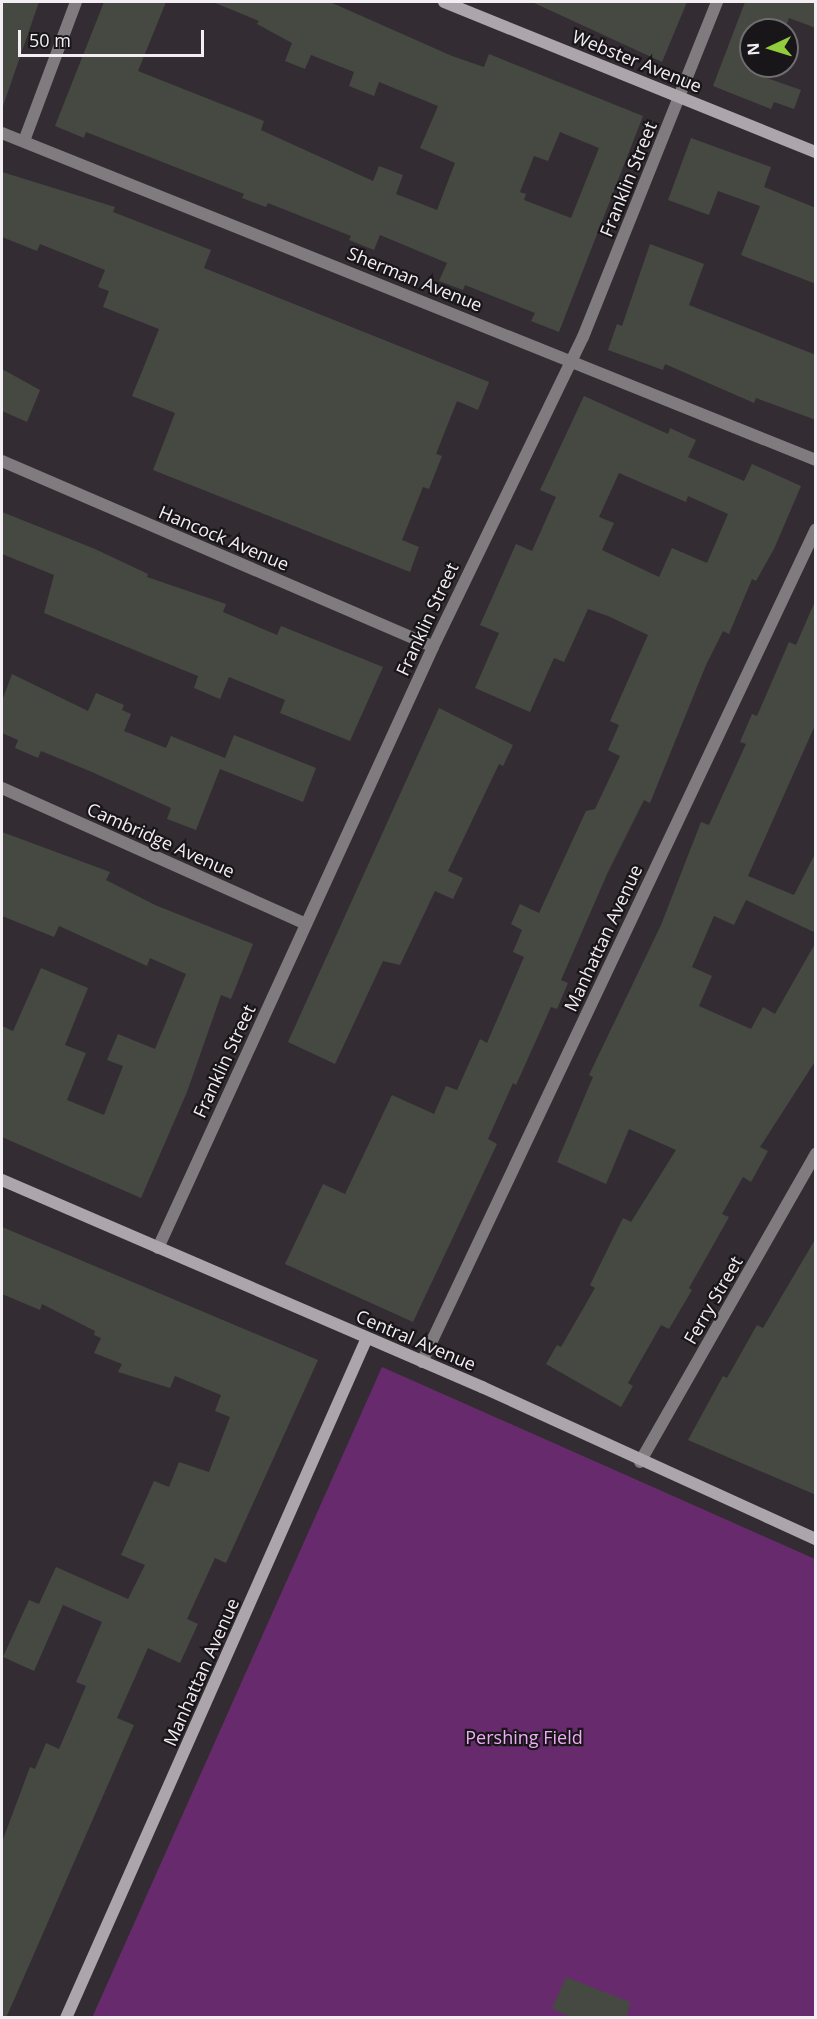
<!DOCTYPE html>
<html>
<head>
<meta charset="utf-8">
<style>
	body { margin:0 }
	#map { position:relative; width:817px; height:2019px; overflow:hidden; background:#332d33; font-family:"Open Sans",sans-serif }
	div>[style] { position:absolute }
	.green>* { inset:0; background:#672b6d }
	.building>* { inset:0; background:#454941 }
	.street>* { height:12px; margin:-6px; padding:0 6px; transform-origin:6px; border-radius:6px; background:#7f7b7f }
	.secondary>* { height:12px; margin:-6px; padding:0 6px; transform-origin:6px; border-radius:6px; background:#aca6ac }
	span { translate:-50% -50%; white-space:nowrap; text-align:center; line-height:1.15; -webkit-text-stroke:4.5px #191619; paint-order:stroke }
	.street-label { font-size:18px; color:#f3eef3 }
	.park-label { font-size:18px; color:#f1acf8 }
	.frame { position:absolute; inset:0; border:3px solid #f3eef3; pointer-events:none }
	.north { position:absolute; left:739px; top:18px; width:60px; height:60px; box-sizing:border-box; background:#191619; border:2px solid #706c70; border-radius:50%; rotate:266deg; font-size:16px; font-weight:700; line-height:24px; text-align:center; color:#f3eef3 }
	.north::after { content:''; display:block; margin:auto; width:21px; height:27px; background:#92cd3e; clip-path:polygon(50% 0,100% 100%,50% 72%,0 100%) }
	.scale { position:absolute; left:18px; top:30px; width:186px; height:27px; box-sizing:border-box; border:3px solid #f3eef3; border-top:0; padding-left:8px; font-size:18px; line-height:21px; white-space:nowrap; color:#f3eef3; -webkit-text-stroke:4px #191619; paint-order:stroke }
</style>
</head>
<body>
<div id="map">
	<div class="green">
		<div style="clip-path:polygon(382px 1367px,815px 1559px,815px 2017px,92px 2018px)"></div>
	</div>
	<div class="building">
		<div style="clip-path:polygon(2px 2px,39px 2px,3px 106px,2px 106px)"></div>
		<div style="clip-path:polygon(evenodd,104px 2px,166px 2px,138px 71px,264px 121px,261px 130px,373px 181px,379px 166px,403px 175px,396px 194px,437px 210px,455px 163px,420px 148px,438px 106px,379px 82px,374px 96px,349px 86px,354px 72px,311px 55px,305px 69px,285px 61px,292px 43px,257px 24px,259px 21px,213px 2px,330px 2px,452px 56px,484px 67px,489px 54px,643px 116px,559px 332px,531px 321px,535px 313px,465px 285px,463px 290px,439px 281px,447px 263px,380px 235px,374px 250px,349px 240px,351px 236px,268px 203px,266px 207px,242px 198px,244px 194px,86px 132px,84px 138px,55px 126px,104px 2px,560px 132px,599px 148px,571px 218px,524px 200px,526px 194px,520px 192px,534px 156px,548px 161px,560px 132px)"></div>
		<div style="clip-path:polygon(532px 2px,687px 2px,662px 62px)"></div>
		<div style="clip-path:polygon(745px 2px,816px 2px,816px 28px,789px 18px,785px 30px,751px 30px,751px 66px,771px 66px,767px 78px,801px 90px,794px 109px,774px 102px,771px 109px,713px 86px)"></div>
		<div style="clip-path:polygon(691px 138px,771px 167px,764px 187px,816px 208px,816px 284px,741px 255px,760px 206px,718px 191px,709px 215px,668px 200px)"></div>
		<div style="clip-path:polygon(2px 172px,115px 207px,113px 212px,211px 250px,204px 268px,489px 382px,478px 410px,457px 401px,436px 454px,442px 456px,429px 489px,423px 487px,402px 540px,419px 547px,410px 572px,153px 470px,175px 413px,132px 396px,159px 329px,103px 307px,109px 291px,98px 287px,105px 270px,40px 244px,37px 251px,2px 237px)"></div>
		<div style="clip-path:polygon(650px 244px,704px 264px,689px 305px,816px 355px,816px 420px,756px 398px,754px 403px,665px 364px,663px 370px,608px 350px,617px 324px,622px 326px)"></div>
		<div style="clip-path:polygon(2px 369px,40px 390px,27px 422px,2px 411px)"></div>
		<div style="clip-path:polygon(evenodd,584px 396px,668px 434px,670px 428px,696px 440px,688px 457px,744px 481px,752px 464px,801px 486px,774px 549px,756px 581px,752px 579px,729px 634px,723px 631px,706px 665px,650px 803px,644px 800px,608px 872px,561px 980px,568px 983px,557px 1009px,551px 1007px,516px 1085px,513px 1083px,488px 1139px,497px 1144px,413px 1322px,285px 1264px,323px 1184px,345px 1194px,392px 1095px,434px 1114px,446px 1086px,457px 1090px,480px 1039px,487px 1043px,524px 957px,513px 952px,522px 930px,511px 924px,520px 904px,539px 913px,586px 811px,595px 809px,620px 756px,608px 750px,619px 725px,610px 721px,648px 635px,608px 616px,588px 609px,564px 662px,554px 658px,530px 712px,475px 688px,499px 633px,480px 625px,516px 544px,532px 551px,556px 497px,540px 490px,584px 396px,619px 473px,686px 502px,688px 496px,728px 514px,707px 563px,672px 548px,659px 577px,602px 550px,614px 523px,599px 517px,619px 473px)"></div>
		<div style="clip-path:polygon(2px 512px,95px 549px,148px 574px,147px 577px,226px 604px,223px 612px,277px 635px,281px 626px,383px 667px,350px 741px,280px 713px,285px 700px,229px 677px,220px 699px,194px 688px,198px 676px,44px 613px,54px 575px,2px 554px)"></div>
		<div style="clip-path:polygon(816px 599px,816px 723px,748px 876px,794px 895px,816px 852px,816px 933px,746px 900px,734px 925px,714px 916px,692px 967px,712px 976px,699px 1006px,751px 1029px,763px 1007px,775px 1014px,816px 942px,816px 1060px,760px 1147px,768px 1151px,751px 1182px,743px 1177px,722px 1214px,729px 1217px,689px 1288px,692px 1290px,669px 1329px,661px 1325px,628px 1383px,633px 1386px,621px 1407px,546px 1364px,557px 1345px,561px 1347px,595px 1288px,590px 1285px,623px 1218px,631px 1222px,676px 1150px,629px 1129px,606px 1184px,557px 1162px,593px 1077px,589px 1075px,661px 925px,701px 822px,709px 825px,746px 744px,740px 742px,752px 714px,757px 716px,789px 642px,796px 645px)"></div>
		<div style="clip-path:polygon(12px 674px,88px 711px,96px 693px,124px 705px,122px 710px,131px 714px,124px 731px,166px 748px,171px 736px,225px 758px,234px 735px,316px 768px,303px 802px,220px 769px,196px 830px,167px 819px,171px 808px,92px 772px,41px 751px,38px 758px,15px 748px,18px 740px,2px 733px,2px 701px)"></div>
		<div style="clip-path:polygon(439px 708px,513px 745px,503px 766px,499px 764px,448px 871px,463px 878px,453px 899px,435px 891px,400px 965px,383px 961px,335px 1064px,288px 1042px)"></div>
		<div style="clip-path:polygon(2px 832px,110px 872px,106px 880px,155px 905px,253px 944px,231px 999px,221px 995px,187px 1092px,141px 1198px,2px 1137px,2px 1026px,13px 1031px,41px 968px,88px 988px,65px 1045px,86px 1053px,67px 1100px,104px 1115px,123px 1066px,107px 1060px,118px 1034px,155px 1049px,186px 974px,150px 958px,147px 966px,59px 926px,54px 937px,2px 916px)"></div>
		<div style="clip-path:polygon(2px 1227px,318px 1360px,226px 1563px,215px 1558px,187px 1619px,198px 1624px,180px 1663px,148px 1648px,117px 1718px,134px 1725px,6px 2018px,2px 2018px,2px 1842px,30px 1767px,35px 1769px,46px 1743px,59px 1749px,86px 1686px,76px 1682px,102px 1622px,63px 1605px,34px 1671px,3px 1657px,29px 1600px,39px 1604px,56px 1567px,128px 1599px,145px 1565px,121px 1555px,154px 1481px,169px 1487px,179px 1462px,209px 1472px,230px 1417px,215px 1411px,221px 1395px,175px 1376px,170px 1388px,118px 1372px,122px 1364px,94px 1353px,101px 1338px,94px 1335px,95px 1331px,42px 1304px,40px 1310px,2px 1294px)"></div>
		<div style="clip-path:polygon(816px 1238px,816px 1495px,688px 1440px,723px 1376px,727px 1378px,757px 1325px,763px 1328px)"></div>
		<div style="clip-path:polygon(566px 1977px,630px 2002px,627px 2018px,572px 2018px,552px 2008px)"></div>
	</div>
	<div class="street">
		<div style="left:2px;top:133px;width:877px;rotate:21.89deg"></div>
		<div style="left:24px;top:141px;width:148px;rotate:-69.5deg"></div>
		<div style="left:2px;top:461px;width:469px;rotate:23.3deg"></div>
		<div style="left:2px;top:788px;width:333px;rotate:24.1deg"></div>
		<div style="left:158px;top:1248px;width:661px;rotate:-65.41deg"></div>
		<div style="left:433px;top:647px;width:344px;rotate:-64.2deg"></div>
		<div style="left:583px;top:337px;width:361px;rotate:-68.2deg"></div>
		<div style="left:422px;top:1362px;width:921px;rotate:-64.69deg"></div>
		<div style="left:640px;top:1462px;width:355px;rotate:-60.3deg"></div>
	</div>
	<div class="secondary">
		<div style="left:444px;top:2px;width:401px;rotate:22deg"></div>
		<div style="left:2px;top:1180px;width:523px;rotate:23.33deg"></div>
		<div style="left:482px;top:1387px;width:367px;rotate:24.5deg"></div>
		<div style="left:66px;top:2018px;width:741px;rotate:-66.13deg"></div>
	</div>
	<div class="street-label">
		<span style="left:637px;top:61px;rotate:22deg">Webster Avenue</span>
		<span style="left:628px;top:179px;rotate:-68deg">Franklin Street</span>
		<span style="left:415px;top:279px;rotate:22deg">Sherman Avenue</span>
		<span style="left:224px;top:538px;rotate:23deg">Hancock Avenue</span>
		<span style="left:427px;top:619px;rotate:-65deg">Franklin Street</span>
		<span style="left:161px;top:840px;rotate:24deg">Cambridge Avenue</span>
		<span style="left:603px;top:938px;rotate:-65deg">Manhattan Avenue</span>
		<span style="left:224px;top:1061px;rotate:-65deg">Franklin Street</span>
		<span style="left:713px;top:1300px;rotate:-60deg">Ferry Street</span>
		<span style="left:416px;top:1340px;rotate:23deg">Central Avenue</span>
		<span style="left:201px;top:1672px;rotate:-66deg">Manhattan Avenue</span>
	</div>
	<div class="park-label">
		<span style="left:524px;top:1737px">Pershing Field</span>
	</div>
	<div class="frame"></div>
	<div class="north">N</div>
	<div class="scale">50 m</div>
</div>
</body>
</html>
